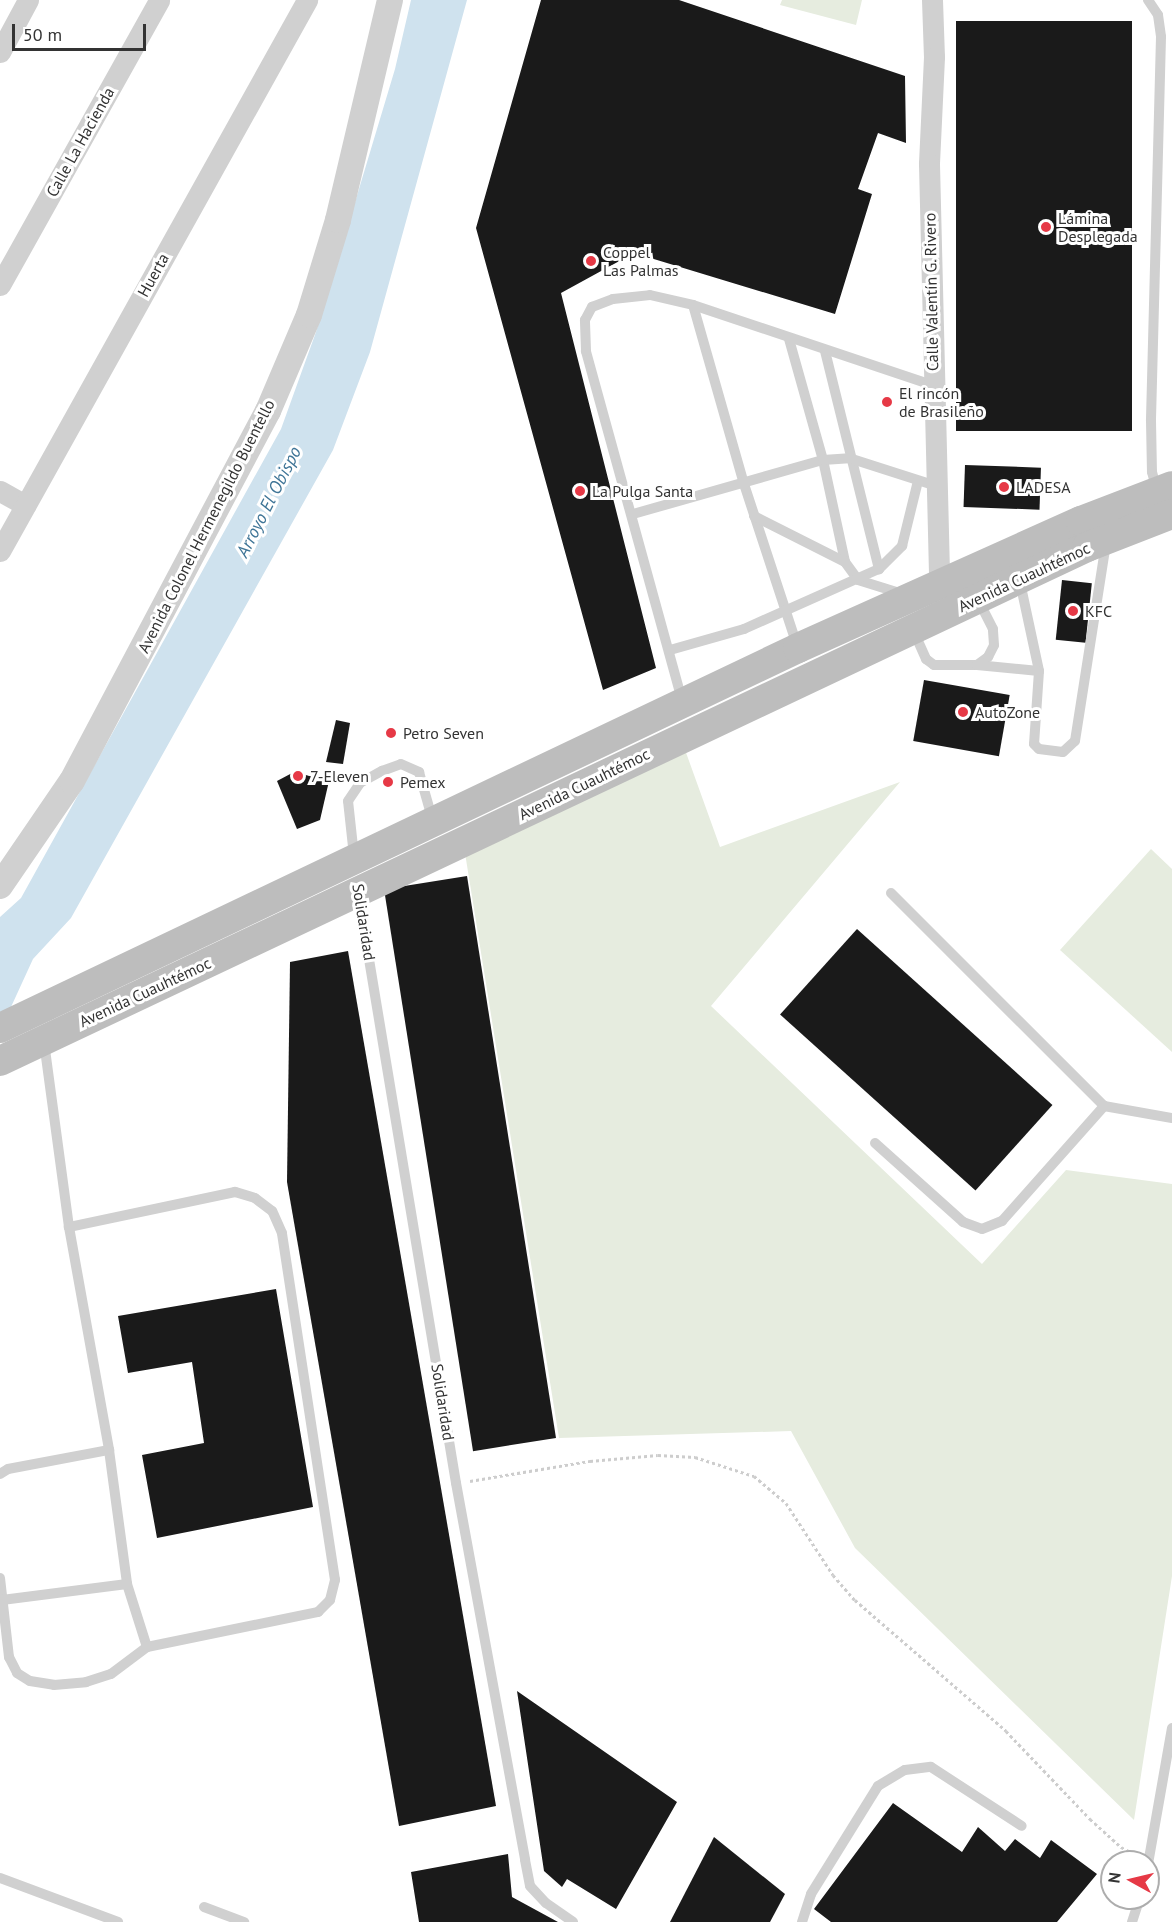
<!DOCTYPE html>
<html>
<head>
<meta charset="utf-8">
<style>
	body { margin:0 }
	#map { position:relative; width:1172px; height:1922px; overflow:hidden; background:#fff; font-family:"PT Sans",sans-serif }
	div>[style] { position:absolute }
	.green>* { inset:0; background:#e6ecdf }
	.water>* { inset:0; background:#cfe2ee }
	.building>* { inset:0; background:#1a1a1a; transform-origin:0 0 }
	.path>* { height:3px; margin-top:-1.5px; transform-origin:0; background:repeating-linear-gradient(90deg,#cdcdcd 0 3px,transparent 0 6px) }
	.service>* { height:10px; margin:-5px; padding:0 5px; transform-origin:5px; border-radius:5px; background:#d0d0d0 }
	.minor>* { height:21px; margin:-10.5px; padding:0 10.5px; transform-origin:10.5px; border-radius:10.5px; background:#d0d0d0 }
	.tertiary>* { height:26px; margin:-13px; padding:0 13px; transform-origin:13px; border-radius:13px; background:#d0d0d0 }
	.secondary>* { height:30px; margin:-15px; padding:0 15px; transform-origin:15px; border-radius:15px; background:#bdbdbd }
	.dots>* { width:16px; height:16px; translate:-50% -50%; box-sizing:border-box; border:3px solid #fff; border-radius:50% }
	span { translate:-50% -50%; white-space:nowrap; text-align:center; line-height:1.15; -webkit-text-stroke:6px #fff; paint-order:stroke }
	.street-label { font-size:16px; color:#333 }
	.poi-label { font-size:16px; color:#333 }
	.left { translate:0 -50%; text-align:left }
	.water-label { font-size:18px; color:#3f7597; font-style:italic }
	.north { position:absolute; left:1100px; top:1850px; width:60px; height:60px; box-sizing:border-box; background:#fff; border:2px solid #adadad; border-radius:50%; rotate:278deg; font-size:16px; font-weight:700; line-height:24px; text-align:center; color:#333 }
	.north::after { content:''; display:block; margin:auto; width:21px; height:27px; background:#e63946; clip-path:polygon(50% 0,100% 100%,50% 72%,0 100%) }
	.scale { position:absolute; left:12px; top:24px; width:134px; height:27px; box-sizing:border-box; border:3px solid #333; border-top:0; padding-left:8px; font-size:18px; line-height:21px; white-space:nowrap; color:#333; -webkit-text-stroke:4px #fff; paint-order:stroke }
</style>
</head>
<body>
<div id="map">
	<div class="green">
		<div style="clip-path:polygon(782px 0,862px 0,856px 25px,780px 5px)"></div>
		<div style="clip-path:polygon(684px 747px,720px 847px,900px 782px,711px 1006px,982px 1264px,1066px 1170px,1172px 1184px,1172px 1576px,1134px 1820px,855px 1548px,791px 1431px,559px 1438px,465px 853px)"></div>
		<div style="clip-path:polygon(1151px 849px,1172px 869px,1172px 1052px,1060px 950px)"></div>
	</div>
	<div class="water">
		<div style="clip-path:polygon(411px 0,467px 0,370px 352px,333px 450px,71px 918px,33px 959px,0 1031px,0 917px,21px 898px,281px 429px,316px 332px,395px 69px)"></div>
	</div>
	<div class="building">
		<div style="clip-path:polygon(541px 0,679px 0,905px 76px,906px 143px,878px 133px,858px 189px,872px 194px,835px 314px,634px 253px,561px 293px,656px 668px,603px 690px,476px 228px)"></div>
		<div style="left:1132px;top:21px;width:410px;height:176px;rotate:90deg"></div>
		<div style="left:965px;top:465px;width:76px;height:42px;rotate:2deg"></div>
		<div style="left:1062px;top:580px;width:30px;height:60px;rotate:6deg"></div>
		<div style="left:924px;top:680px;width:87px;height:62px;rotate:10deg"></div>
		<div style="clip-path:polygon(336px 720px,350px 723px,343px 764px,326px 762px)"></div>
		<div style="clip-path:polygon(294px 772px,329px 781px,320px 820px,297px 829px,277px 781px)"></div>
		<div style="left:467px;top:876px;width:569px;height:84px;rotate:81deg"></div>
		<div style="left:857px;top:929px;width:263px;height:115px;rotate:42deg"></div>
		<div style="clip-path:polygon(348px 951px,496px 1806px,399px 1826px,287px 1182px,290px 962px)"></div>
		<div style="clip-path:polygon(276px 1289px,313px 1507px,157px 1538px,142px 1455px,204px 1443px,192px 1362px,128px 1373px,118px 1316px)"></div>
		<div style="clip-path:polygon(517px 1691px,677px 1802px,616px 1909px,567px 1879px,562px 1887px,544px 1871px)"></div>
		<div style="clip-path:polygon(893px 1803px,962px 1852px,978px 1827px,1005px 1851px,1015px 1839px,1040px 1858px,1051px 1840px,1097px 1874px,1057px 1922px,831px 1922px,814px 1909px)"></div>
		<div style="clip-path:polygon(714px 1837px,785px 1894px,770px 1922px,670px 1922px)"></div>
		<div style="clip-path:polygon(508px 1854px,512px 1897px,558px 1922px,419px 1922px,411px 1872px)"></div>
	</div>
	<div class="path">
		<div style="left:470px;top:1481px;width:122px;rotate:-9.5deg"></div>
		<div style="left:590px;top:1461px;width:68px;rotate:-5deg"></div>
		<div style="left:658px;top:1455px;width:37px;rotate:3deg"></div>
		<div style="left:695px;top:1457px;width:62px;rotate:17.9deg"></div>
		<div style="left:754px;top:1476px;width:42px;rotate:40.2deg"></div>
		<div style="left:786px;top:1503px;width:86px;rotate:56.9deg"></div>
		<div style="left:833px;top:1575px;width:33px;rotate:49deg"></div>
		<div style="left:855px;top:1600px;width:200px;rotate:40.9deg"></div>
		<div style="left:1006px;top:1731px;width:122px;rotate:46.3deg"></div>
		<div style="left:1090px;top:1819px;width:42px;rotate:42.1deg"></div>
		<div style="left:1121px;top:1847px;width:16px;rotate:27deg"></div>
	</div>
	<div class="service">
		<div style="left:1148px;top:0;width:18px;rotate:56deg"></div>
		<div style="left:1158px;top:15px;width:22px;rotate:82deg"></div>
		<div style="left:1161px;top:37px;width:384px;rotate:91.5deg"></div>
		<div style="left:1151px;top:421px;width:51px;rotate:88.9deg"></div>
		<div style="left:1152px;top:472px;width:20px;rotate:75deg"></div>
		<div style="left:693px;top:305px;width:186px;rotate:74.1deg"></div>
		<div style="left:744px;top:484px;width:173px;rotate:71.8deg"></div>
		<div style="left:789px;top:339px;width:126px;rotate:74.3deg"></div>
		<div style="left:823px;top:460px;width:104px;rotate:77.8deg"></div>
		<div style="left:845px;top:562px;width:22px;rotate:54deg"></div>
		<div style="left:858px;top:580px;width:47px;rotate:17.3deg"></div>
		<div style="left:825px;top:351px;width:225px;rotate:76.1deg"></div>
		<div style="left:633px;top:514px;width:198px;rotate:-15.9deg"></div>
		<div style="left:823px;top:460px;width:26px;rotate:-4deg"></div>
		<div style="left:849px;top:458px;width:91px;rotate:17.8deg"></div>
		<div style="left:754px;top:516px;width:102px;rotate:26.8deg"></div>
		<div style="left:1020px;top:582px;width:91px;rotate:77.9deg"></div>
		<div style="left:1039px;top:671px;width:73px;rotate:93.9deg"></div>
		<div style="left:1034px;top:744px;width:7px;rotate:45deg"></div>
		<div style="left:1039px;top:749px;width:24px;rotate:7deg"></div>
		<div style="left:1063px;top:752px;width:16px;rotate:-43deg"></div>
		<div style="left:1075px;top:741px;width:200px;rotate:-81.1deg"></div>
		<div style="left:914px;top:632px;width:30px;rotate:66deg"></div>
		<div style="left:926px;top:659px;width:10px;rotate:37deg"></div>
		<div style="left:934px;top:665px;width:43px"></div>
		<div style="left:977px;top:665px;width:14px;rotate:-36deg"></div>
		<div style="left:988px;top:657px;width:13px;rotate:-63deg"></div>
		<div style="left:994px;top:645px;width:16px;rotate:-94deg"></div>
		<div style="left:993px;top:629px;width:33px;rotate:-117deg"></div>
		<div style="left:670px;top:650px;width:77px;rotate:-15.8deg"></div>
		<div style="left:744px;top:629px;width:148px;rotate:-24deg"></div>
		<div style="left:879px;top:569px;width:33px;rotate:-45deg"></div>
		<div style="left:902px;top:546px;width:67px;rotate:-76.2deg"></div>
		<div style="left:977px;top:665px;width:62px;rotate:5.5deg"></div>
		<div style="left:682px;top:700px;width:362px;rotate:-105.4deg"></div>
		<div style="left:586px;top:351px;width:31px;rotate:-92deg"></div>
		<div style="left:585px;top:320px;width:15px;rotate:-62deg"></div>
		<div style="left:592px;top:307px;width:22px;rotate:-21deg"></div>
		<div style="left:613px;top:299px;width:37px;rotate:-6deg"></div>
		<div style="left:650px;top:295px;width:44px;rotate:13.1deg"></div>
		<div style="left:693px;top:305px;width:252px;rotate:18.5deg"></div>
		<div style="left:354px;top:856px;width:55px;rotate:-96.2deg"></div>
		<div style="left:348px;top:801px;width:22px;rotate:-56deg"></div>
		<div style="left:360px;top:783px;width:25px;rotate:-29deg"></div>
		<div style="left:382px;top:771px;width:20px;rotate:-20deg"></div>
		<div style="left:401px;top:764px;width:20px;rotate:24deg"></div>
		<div style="left:419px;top:772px;width:51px;rotate:74.1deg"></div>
		<div style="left:358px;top:893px;width:598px;rotate:80.57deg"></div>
		<div style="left:456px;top:1483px;width:383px;rotate:79.6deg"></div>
		<div style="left:525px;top:1860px;width:26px;rotate:79deg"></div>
		<div style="left:530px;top:1886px;width:23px;rotate:47deg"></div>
		<div style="left:546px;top:1903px;width:33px;rotate:35deg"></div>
		<div style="left:891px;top:893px;width:301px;rotate:45deg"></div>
		<div style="left:1104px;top:1106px;width:69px;rotate:10deg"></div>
		<div style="left:44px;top:1042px;width:187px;rotate:82.3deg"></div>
		<div style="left:69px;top:1227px;width:227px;rotate:79.8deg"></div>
		<div style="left:109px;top:1450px;width:135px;rotate:82.3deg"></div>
		<div style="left:127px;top:1584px;width:66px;rotate:72.4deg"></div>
		<div style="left:875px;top:1143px;width:118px;rotate:41.9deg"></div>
		<div style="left:963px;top:1222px;width:20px;rotate:20deg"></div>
		<div style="left:982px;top:1229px;width:22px;rotate:-22deg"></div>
		<div style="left:1002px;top:1221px;width:154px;rotate:-48.4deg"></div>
		<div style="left:0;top:1474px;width:9px;rotate:-32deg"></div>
		<div style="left:8px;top:1469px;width:103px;rotate:-10.7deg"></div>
		<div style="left:0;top:1578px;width:80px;rotate:83.5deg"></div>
		<div style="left:9px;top:1657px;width:18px;rotate:63deg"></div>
		<div style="left:17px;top:1673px;width:15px;rotate:32deg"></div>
		<div style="left:30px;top:1681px;width:24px;rotate:9deg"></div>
		<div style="left:54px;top:1685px;width:32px;rotate:-5deg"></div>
		<div style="left:86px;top:1682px;width:26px;rotate:-18deg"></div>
		<div style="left:111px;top:1674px;width:45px;rotate:-36.9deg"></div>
		<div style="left:147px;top:1647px;width:175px;rotate:-11.6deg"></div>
		<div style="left:318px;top:1612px;width:17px;rotate:-45deg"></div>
		<div style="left:330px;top:1600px;width:21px;rotate:-76deg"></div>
		<div style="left:335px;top:1580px;width:351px;rotate:-98.7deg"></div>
		<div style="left:282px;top:1233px;width:24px;rotate:-114deg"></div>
		<div style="left:272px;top:1211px;width:21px;rotate:-143deg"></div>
		<div style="left:255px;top:1198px;width:21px;rotate:-163deg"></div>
		<div style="left:235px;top:1192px;width:170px;rotate:168.1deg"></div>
		<div style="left:2px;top:1600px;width:126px;rotate:-7.3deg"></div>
		<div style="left:1148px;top:1864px;width:138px;rotate:-80deg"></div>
		<div style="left:0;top:1878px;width:126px;rotate:20.4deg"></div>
		<div style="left:204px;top:1907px;width:43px;rotate:20.6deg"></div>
		<div style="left:802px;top:1922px;width:29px;rotate:-72deg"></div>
		<div style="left:811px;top:1894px;width:127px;rotate:-58.2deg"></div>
		<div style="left:878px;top:1786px;width:31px;rotate:-31deg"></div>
		<div style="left:905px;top:1770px;width:26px;rotate:-7deg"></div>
		<div style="left:931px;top:1767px;width:108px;rotate:33deg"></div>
		<div style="left:1132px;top:1922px;width:25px;rotate:-72deg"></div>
	</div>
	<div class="minor">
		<div style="left:932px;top:0;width:57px;rotate:88deg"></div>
		<div style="left:934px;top:57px;width:107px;rotate:92.7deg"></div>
		<div style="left:929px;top:164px;width:420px;rotate:88.6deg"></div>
		<div style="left:0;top:52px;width:59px;rotate:-61.7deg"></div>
		<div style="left:0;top:285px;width:326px;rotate:-60.8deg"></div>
		<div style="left:0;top:491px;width:29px;rotate:29deg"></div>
		<div style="left:0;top:551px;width:631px;rotate:-60.87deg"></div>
	</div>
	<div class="tertiary">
		<div style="left:0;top:886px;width:127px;rotate:-55.6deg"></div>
		<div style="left:72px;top:781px;width:419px;rotate:-62.1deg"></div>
		<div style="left:268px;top:411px;width:104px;rotate:-66.9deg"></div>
		<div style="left:309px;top:315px;width:99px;rotate:-73deg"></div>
		<div style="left:338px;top:220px;width:226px;rotate:-76.7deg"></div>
	</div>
	<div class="secondary">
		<div style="left:0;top:1028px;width:884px;rotate:-25.46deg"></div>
		<div style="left:798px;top:648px;width:310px;rotate:-24.2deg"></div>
		<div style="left:1081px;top:521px;width:97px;rotate:-21deg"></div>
		<div style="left:0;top:1061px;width:1202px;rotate:-25.31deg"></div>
		<div style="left:1087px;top:547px;width:91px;rotate:-21.2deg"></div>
	</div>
	<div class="dots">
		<div style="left:1046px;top:227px;background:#e63946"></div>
		<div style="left:591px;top:261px;background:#e63946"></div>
		<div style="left:887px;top:402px;background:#e63946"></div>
		<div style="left:1004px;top:487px;background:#e63946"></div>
		<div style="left:580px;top:491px;background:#e63946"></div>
		<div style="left:1073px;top:611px;background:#e63946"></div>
		<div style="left:963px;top:712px;background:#e63946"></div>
		<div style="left:391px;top:733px;background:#e63946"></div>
		<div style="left:298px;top:776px;background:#e63946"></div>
		<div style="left:388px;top:782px;background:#e63946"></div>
	</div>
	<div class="street-label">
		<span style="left:80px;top:142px;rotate:-61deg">Calle La Hacienda</span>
		<span style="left:153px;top:275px;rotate:-61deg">Huerta</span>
		<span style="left:931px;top:292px;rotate:-91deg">Calle Valentín G. Rivero</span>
		<span style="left:206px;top:526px;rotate:-63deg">Avenida Colonel Hermenegildo Buentello</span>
		<span style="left:1024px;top:577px;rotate:-25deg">Avenida Cuauhtémoc</span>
		<span style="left:584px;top:784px;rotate:-26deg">Avenida Cuauhtémoc</span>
		<span style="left:364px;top:922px;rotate:81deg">Solidaridad</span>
		<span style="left:145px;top:992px;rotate:-25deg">Avenida Cuauhtémoc</span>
		<span style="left:443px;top:1402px;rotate:81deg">Solidaridad</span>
	</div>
	<div class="poi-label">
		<span class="left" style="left:1058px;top:227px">Lámina<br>Desplegada</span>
		<span class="left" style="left:603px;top:261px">Coppel<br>Las Palmas</span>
		<span class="left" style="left:899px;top:402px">El rincón<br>de Brasileño</span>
		<span class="left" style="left:1016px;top:487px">LADESA</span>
		<span class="left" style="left:592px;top:491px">La Pulga Santa</span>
		<span class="left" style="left:1085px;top:611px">KFC</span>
		<span class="left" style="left:975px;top:712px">AutoZone</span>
		<span class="left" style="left:403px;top:733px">Petro Seven</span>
		<span class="left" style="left:310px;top:776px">7-Eleven</span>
		<span class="left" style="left:400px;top:782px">Pemex</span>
	</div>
	<div class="water-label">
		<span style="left:269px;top:502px;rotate:-63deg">Arroyo El Obispo</span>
	</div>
	<div class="north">N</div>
	<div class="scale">50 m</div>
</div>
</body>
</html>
